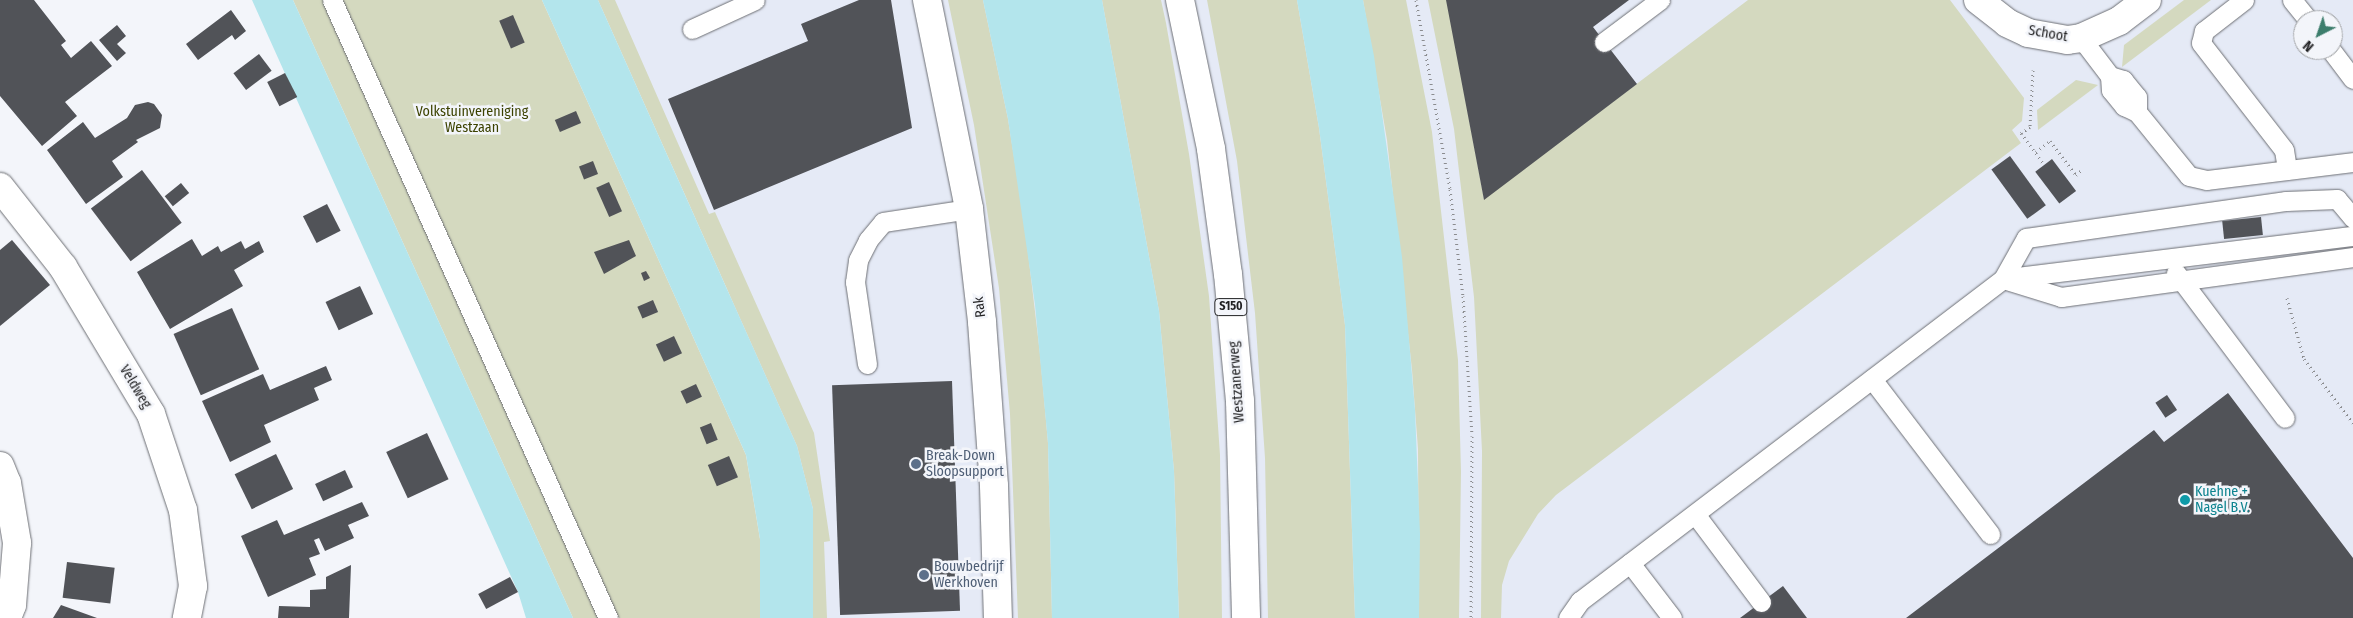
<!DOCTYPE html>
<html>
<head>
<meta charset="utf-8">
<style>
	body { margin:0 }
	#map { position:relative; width:2353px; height:618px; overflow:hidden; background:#f3f5fa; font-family:"Fira Sans Condensed",sans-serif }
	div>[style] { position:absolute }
	.built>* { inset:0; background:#e5eaf6 }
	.green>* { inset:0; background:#d4d9bf }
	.water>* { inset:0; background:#b3e5ec }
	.building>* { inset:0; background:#515358; transform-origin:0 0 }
	.path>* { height:3px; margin-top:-1.5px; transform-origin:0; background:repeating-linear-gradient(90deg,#8b8c8f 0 1px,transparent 0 5px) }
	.roads { filter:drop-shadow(0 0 1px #6d6f74) drop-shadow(0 0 1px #6d6f74) }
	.service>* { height:19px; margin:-9.5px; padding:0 9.5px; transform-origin:9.5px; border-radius:9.5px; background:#fff }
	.minor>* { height:28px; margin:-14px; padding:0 14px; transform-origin:14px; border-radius:14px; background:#fff }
	.tertiary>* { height:28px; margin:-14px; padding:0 14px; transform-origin:14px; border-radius:14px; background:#fff }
	.primary>* { height:28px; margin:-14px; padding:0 14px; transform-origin:14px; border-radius:14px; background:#fff }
	.dots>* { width:14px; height:14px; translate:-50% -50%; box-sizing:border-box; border:2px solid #f3f5fa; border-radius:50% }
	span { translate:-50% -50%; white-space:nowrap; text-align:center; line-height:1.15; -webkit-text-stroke:5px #f3f5fa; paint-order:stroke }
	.shield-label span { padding:1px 4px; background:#f3f5fa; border:1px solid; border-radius:4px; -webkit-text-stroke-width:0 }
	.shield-label { font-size:12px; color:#222224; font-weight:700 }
	.street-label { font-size:14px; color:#222224 }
	.park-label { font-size:14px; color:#3c4201 }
	.service-label { font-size:14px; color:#4e5e75 }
	.left { translate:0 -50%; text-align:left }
	.culture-label { font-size:14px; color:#0d838f }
	.north { position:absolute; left:2293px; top:10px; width:50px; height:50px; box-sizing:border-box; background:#f3f5fa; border:1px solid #9fa1a4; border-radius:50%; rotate:221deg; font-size:14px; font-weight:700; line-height:20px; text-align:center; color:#222224 }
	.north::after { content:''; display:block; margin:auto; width:18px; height:22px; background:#3c7d6c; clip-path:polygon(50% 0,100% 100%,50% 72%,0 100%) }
</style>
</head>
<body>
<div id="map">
	<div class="built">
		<div style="clip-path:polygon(evenodd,598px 0,2353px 0,2353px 618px,813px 618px,815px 532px,726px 284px,598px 0,2303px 20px,2333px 20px,2333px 50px,2303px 50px,2303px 20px)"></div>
	</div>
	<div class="green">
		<div style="clip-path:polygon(293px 0,542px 0,746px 455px,760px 539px,760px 618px,573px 618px)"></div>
		<div style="clip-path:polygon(598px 0,615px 0,709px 214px,715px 212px,814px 433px,830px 541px,824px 542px,827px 618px,813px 618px,813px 509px,797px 446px)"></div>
		<div style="clip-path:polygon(948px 0,983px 0,1008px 119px,1025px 227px,1040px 354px,1048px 443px,1052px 618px,1018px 618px,1010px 414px,999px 288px,974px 125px)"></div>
		<div style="clip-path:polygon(1102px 0,1161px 0,1166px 23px,1189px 154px,1209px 296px,1220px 455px,1222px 618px,1179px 618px,1174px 471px,1159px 311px)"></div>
		<div style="clip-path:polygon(1207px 0,1297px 0,1319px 128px,1345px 325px,1355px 618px,1268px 618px,1265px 458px,1255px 313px,1237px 161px)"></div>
		<div style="clip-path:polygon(1363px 0,1406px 0,1432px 132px,1458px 360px,1461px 472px,1459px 618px,1419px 618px,1418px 449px,1412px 370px,1387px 140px)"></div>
		<div style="clip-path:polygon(1428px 0,1447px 0,1484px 199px,1748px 0,1950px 0,2024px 98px,2022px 121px,2012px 130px,2021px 143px,1556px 495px,1538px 514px,1509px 561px,1502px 585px,1501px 618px,1481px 618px,1482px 451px,1474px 297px,1454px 129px)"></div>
		<div style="clip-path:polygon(2184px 0,2211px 0,2122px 67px,2124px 45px)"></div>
		<div style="clip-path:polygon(2076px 80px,2098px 85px,2038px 130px,2037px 110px)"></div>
	</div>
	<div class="water">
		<div style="clip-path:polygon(252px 0,293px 0,573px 618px,526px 618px,518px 592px)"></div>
		<div style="clip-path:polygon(542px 0,598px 0,797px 446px,813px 509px,813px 618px,760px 618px,760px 539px,746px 455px)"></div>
		<div style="clip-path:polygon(983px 0,1102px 0,1159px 311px,1174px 471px,1179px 618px,1052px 618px,1048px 443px,1035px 305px,1008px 119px)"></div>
		<div style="clip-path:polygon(1297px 0,1363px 0,1374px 56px,1402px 257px,1415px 410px,1420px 534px,1419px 618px,1355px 618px,1345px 325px,1319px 128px)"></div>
	</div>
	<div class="building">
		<div style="clip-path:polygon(0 0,34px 0,66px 41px,61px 45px,71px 58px,91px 41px,112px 66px,65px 102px,77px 116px,42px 146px,0 96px)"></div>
		<div style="clip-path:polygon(859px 0,891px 0,912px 128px,714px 210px,668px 99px,808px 41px,801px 24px)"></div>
		<div style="clip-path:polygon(1446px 0,1629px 0,1593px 27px,1637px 84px,1484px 200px)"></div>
		<div style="clip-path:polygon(231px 10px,246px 31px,235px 40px,232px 35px,198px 60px,186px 44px)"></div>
		<div style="left:513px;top:15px;width:30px;height:15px;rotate:67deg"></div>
		<div style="clip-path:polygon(117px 25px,126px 36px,117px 44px,126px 53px,117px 61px,99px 40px)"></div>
		<div style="left:259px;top:54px;width:21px;height:32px;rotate:53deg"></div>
		<div style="left:285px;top:73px;width:27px;height:20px;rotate:63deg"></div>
		<div style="clip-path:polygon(148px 102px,154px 104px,162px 115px,160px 128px,136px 140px,138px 142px,112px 161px,123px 177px,86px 204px,47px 150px,83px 122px,95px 138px,127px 118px,135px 105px)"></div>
		<div style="left:576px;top:111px;width:13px;height:23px;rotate:67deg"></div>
		<div style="left:2010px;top:156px;width:61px;height:23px;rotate:54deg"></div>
		<div style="left:2052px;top:159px;width:40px;height:21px;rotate:53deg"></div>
		<div style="left:593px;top:161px;width:14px;height:15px;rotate:69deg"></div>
		<div style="left:142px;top:170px;width:66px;height:64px;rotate:53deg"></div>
		<div style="left:609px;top:182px;width:32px;height:14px;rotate:66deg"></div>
		<div style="left:181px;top:183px;width:13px;height:21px;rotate:51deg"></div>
		<div style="left:327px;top:204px;width:30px;height:27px;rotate:63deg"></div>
		<div style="left:2261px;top:217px;width:18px;height:39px;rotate:84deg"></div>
		<div style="clip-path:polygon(192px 239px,202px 256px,218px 246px,221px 252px,241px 241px,245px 249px,259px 241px,264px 252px,234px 270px,243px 286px,170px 329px,137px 272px)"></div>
		<div style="clip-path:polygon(12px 240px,50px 285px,0 326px,0 250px)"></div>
		<div style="clip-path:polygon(629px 240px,636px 256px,604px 274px,594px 252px)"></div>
		<div style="clip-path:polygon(646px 271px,650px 278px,644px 281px,641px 273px)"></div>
		<div style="left:360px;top:286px;width:31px;height:38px;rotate:65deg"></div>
		<div style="left:653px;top:300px;width:13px;height:17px;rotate:67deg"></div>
		<div style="left:232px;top:308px;width:67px;height:64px;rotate:66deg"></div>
		<div style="left:674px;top:336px;width:19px;height:20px;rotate:65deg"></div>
		<div style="clip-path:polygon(326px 366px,332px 380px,314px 388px,319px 400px,264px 425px,271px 442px,230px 462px,202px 401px,263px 374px,270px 390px)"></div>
		<div style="left:952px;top:381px;width:230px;height:120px;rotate:88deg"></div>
		<div style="left:696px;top:384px;width:14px;height:17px;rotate:65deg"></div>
		<div style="clip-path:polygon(2228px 393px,2353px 558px,2353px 618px,1906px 618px,2154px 430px,2164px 442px)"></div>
		<div style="left:2167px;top:395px;width:18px;height:14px;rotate:56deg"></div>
		<div style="left:711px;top:423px;width:18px;height:12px;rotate:68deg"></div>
		<div style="left:427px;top:433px;width:51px;height:45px;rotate:65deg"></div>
		<div style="left:276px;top:454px;width:39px;height:46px;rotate:64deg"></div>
		<div style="left:729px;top:456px;width:23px;height:23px;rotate:67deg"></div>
		<div style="left:345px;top:470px;width:19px;height:33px;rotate:65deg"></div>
		<div style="clip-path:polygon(362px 502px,369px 516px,348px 525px,354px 538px,325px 551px,319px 538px,314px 540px,320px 554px,309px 558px,316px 575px,268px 597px,241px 536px,277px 520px,284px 535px)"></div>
		<div style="left:67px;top:562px;width:48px;height:36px;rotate:7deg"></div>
		<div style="clip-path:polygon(351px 565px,349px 618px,278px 618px,279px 606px,310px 607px,310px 590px,326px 589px,326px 577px)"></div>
		<div style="left:510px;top:577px;width:17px;height:36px;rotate:62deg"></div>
		<div style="clip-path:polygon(1783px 586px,1807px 618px,1740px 618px)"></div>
		<div style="clip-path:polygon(61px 605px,97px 618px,53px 618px)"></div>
	</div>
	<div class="path">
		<div style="left:1416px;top:0;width:192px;rotate:79.8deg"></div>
		<div style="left:1450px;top:189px;width:108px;rotate:83.1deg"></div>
		<div style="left:1463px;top:296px;width:140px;rotate:86.3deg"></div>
		<div style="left:1472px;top:436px;width:182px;rotate:90.3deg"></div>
		<div style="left:2033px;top:70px;width:57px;rotate:93deg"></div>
		<div style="left:2030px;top:127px;width:11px;rotate:146deg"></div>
		<div style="left:2021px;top:133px;width:39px;rotate:54deg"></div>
		<div style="left:2036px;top:152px;width:18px;rotate:-38deg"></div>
		<div style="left:2050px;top:141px;width:43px;rotate:52.6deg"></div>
		<div style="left:2076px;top:175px;width:9px;rotate:-41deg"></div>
		<div style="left:2287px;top:298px;width:63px;rotate:74.4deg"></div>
		<div style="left:2304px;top:359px;width:81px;rotate:52.6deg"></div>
	</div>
	<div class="roads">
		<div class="service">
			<div style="left:332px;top:0;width:677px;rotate:65.93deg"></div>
			<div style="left:2244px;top:0;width:51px;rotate:142.2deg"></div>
			<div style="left:2204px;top:31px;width:12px;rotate:104deg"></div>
			<div style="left:2201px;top:43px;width:135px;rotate:52.2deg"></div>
			<div style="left:2284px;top:150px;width:20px;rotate:81deg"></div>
			<div style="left:2292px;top:0;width:26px;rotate:51deg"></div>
			<div style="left:692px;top:29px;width:69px;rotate:-24.7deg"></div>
			<div style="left:2081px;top:38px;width:48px;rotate:52.7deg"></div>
			<div style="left:2110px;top:76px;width:14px;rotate:86deg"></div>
			<div style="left:2111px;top:90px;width:21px;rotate:51deg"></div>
			<div style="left:2124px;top:106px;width:14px;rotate:25deg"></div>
			<div style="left:2137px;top:112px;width:82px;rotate:50.9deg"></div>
			<div style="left:2189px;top:176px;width:18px;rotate:13deg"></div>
			<div style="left:2207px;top:180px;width:147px;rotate:-7deg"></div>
			<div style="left:1604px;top:42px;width:70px;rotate:-36.9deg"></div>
			<div style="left:2331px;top:50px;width:36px;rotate:53deg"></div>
			<div style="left:2110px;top:76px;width:14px;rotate:17deg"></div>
			<div style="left:2123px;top:80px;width:22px;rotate:51deg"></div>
			<div style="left:2137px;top:97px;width:15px;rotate:90deg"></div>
			<div style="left:2176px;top:273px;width:181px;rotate:53.1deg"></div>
			<div style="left:2009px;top:278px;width:347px;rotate:-7deg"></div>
			<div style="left:2003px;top:279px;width:61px;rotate:17.2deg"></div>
			<div style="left:2061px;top:297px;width:295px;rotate:-7.8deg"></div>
			<div style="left:867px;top:364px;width:83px;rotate:-98.3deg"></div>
			<div style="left:855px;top:282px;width:22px;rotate:-82deg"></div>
			<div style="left:858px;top:260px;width:22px;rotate:-63deg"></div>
			<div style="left:868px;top:240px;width:23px;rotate:-50deg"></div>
			<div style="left:883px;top:222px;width:87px;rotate:-8.6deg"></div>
			<div style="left:1872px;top:379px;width:195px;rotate:52.7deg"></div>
			<div style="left:1695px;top:514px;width:110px;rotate:53.1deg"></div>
			<div style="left:1630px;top:563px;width:69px;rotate:52.6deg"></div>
			<div style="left:1568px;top:618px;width:21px;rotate:-55deg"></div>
			<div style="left:1580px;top:601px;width:532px;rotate:-37.28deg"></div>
			<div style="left:2003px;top:279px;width:47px;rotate:-60.7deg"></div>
			<div style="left:2026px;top:238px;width:263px;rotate:-8.1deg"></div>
			<div style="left:2286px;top:201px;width:51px;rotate:-2.2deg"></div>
			<div style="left:2337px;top:199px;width:25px;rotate:50deg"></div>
		</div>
		<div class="minor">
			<div style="left:927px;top:0;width:213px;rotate:78.6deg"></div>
			<div style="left:969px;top:209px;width:114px;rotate:83.4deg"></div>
			<div style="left:982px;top:322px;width:164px;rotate:85.8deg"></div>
			<div style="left:994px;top:486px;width:132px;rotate:88.3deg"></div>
			<div style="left:1978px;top:0;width:37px;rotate:38deg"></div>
			<div style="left:2007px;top:23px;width:23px;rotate:25deg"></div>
			<div style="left:2028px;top:33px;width:40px;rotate:10deg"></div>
			<div style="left:2067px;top:40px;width:14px;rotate:-8deg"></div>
			<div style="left:2081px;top:38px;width:42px;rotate:-24.1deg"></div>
			<div style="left:2119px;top:21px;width:35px;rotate:-37deg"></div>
			<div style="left:0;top:187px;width:102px;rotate:51.8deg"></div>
			<div style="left:63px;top:267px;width:171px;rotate:59.1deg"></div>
			<div style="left:151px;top:414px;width:101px;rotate:71.6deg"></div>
			<div style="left:183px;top:510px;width:77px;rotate:82.5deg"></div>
			<div style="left:193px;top:586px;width:33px;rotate:101deg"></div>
		</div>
		<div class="tertiary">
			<div style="left:0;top:466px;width:18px;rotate:68deg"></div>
			<div style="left:7px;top:483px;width:61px;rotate:80.5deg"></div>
			<div style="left:17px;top:543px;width:62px;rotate:94.6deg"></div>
			<div style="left:12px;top:605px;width:14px;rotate:111deg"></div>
		</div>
		<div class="primary">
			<div style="left:1180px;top:0;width:152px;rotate:78.2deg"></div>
			<div style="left:1211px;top:149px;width:126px;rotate:82.3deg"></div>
			<div style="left:1228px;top:274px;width:128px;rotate:84.6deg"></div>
			<div style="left:1240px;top:401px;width:217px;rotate:88.4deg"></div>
		</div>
	</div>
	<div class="dots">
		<div style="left:916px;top:464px;background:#5c6f8a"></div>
		<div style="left:2185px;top:500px;background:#0f9aa8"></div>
		<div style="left:924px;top:575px;background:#5c6f8a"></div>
	</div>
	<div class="shield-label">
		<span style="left:1231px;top:307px">S150</span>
	</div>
	<div class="street-label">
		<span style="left:2048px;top:34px;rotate:10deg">Schoot</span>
		<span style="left:980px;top:307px;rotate:-97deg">Rak</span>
		<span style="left:1237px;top:382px;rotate:-94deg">Westzanerweg</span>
		<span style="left:135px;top:387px;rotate:59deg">Veldweg</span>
	</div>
	<div class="park-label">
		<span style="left:472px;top:120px">Volkstuinvereniging<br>Westzaan</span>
	</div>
	<div class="service-label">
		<span class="left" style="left:926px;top:464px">Break-Down<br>Sloopsupport</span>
		<span class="left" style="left:934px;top:575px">Bouwbedrijf<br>Werkhoven</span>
	</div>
	<div class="culture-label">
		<span class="left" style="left:2195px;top:500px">Kuehne +<br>Nagel B.V.</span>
	</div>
	<div class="north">N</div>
</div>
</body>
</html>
